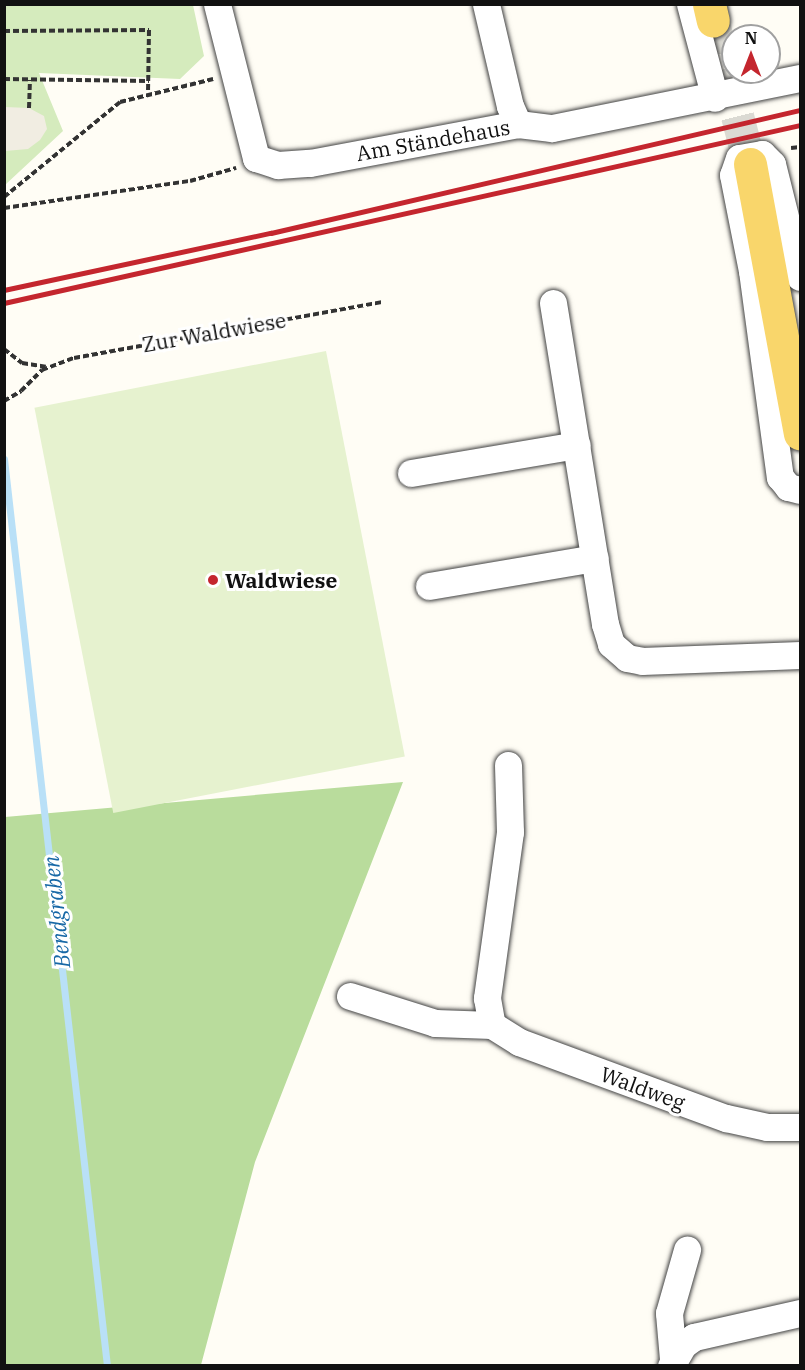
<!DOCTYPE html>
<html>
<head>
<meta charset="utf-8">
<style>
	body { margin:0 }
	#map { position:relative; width:805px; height:1370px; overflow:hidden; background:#fffdf5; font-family:"IBM Plex Serif",serif }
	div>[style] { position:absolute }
	.green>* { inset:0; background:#d5ebbd }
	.forest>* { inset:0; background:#b9dc9c }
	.pitch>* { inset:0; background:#e6f2cf; transform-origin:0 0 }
	.plaza>* { inset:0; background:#f1ede2 }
	.stream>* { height:7px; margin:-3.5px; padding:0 3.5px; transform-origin:3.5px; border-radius:3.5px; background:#b9e0f7 }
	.major-tunnel>* { height:33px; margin-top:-16.5px; transform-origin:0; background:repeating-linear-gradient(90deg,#dbdad3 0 33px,transparent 0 49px) }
	.path>* { height:4px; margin-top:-2px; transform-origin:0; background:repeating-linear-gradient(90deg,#333 0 6px,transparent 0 9px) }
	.roads { filter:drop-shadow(0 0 2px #444) drop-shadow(0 0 2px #444) }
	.minor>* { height:27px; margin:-13.5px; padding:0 13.5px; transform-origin:13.5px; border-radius:13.5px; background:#fff }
	.major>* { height:33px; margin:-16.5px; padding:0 16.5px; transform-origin:16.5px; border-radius:16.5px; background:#f9d66b }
	.rail>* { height:4.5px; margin:-2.25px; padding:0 2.25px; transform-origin:2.25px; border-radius:2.25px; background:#c4262e }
	.dots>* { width:16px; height:16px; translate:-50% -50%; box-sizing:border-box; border:3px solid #fff; border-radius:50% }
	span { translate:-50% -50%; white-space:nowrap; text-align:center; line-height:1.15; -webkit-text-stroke:6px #fff; paint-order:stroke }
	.street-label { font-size:21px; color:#111 }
	.poi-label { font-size:21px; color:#111; font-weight:700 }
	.left { translate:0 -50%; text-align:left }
	.water-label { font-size:22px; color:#1768a6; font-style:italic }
	.frame { position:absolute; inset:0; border:6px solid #111; pointer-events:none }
	.north { position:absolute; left:721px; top:24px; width:60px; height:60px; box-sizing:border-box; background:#fff; border:2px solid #a0a0a0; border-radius:50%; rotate:0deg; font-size:16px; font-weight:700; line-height:24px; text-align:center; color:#111 }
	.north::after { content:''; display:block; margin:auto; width:21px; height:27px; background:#c4262e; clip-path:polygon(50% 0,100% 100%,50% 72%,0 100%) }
</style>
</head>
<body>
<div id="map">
	<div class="green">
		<div style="clip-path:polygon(5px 5px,193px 5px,204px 56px,180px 79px,39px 73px,63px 131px,5px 185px)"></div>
	</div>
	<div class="forest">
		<div style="clip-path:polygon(403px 782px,255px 1162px,201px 1365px,5px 1365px,5px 817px)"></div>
	</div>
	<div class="pitch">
		<div style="left:326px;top:351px;width:413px;height:297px;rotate:79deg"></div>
	</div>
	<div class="plaza">
		<div style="clip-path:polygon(5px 107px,29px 108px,44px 116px,47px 129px,40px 140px,28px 149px,5px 151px)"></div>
	</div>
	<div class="stream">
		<div style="left:4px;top:459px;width:913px;rotate:83.52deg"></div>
	</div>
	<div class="major-tunnel">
		<div style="left:713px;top:21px;width:148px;rotate:75.5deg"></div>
	</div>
	<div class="path">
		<div style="left:4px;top:31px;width:145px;rotate:-0.4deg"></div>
		<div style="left:149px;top:30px;width:63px;rotate:90.9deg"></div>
		<div style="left:4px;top:79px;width:145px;rotate:0.8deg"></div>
		<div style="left:29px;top:108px;width:28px;rotate:-88deg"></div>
		<div style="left:791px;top:148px;width:9px;rotate:-6deg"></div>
		<div style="left:4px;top:197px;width:150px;rotate:-39.3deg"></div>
		<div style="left:120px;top:102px;width:96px;rotate:-13.9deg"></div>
		<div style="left:4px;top:208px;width:188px;rotate:-8.3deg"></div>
		<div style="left:190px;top:181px;width:48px;rotate:-15.8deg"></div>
		<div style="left:4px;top:349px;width:23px;rotate:38deg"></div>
		<div style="left:22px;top:363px;width:24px;rotate:9deg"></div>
		<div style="left:4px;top:401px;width:20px;rotate:-30deg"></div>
		<div style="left:21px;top:391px;width:30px;rotate:-45deg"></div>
		<div style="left:42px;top:370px;width:34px;rotate:-21deg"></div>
		<div style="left:74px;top:358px;width:314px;rotate:-10.3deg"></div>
	</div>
	<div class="roads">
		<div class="minor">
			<div style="left:217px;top:4px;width:159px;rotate:75.8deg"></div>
			<div style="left:256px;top:158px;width:23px;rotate:18deg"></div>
			<div style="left:278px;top:165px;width:32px;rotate:-4deg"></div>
			<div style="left:310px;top:163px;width:212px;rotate:-10.6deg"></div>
			<div style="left:518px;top:124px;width:34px;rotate:7deg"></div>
			<div style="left:552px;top:128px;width:253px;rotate:-11.4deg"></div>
			<div style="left:486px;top:4px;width:105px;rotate:76.8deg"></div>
			<div style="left:510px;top:106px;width:20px;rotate:66deg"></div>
			<div style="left:690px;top:4px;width:97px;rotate:75.1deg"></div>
			<div style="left:800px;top:277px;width:116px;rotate:-103.9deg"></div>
			<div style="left:772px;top:164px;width:14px;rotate:-135deg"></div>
			<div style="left:762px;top:154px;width:23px;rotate:170deg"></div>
			<div style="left:739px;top:158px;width:18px;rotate:109deg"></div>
			<div style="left:733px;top:175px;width:98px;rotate:78.8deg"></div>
			<div style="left:752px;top:271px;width:208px;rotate:82.3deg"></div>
			<div style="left:780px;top:477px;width:13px;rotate:51deg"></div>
			<div style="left:788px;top:487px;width:12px;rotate:14deg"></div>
			<div style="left:553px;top:303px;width:325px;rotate:80.8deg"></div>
			<div style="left:605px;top:624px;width:21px;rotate:73deg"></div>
			<div style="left:611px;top:644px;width:21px;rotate:41deg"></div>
			<div style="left:627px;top:658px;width:15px;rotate:11deg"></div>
			<div style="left:642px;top:661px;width:158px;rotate:-2.2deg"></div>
			<div style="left:411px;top:473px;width:168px;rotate:-9.6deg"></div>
			<div style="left:429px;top:586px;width:168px;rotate:-9.6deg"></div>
			<div style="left:508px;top:765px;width:67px;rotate:88.3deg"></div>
			<div style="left:510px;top:832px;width:168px;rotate:97.9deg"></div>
			<div style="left:487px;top:998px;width:27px;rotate:80deg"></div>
			<div style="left:492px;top:1025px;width:32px;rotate:32deg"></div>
			<div style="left:519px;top:1042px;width:221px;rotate:20.2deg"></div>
			<div style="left:726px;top:1118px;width:42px;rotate:12.4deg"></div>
			<div style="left:767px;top:1127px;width:33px"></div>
			<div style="left:350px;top:996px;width:89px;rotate:17.6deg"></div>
			<div style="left:435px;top:1023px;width:57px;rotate:2deg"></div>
			<div style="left:673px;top:1359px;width:46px;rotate:-95deg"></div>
			<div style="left:669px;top:1313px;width:66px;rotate:-74.1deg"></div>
			<div style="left:671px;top:1366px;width:24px;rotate:-60deg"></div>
			<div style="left:683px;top:1345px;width:14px;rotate:-36deg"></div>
			<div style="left:694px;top:1337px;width:109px;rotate:-12.8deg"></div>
		</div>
		<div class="major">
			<div style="left:709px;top:4px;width:17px;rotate:77deg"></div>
			<div style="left:750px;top:164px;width:274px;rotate:79.5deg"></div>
		</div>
	</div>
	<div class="rail">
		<div style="left:4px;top:290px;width:273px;rotate:-12.1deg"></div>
		<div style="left:271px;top:233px;width:543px;rotate:-13.09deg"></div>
		<div style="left:4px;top:303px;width:816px;rotate:-12.6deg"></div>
	</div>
	<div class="dots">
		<div style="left:213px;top:580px;background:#c4262e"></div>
	</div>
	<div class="street-label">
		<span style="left:433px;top:140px;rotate:-10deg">Am Ständehaus</span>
		<span style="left:214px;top:332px;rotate:-10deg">Zur Waldwiese</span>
		<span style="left:643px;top:1088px;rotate:20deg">Waldweg</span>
	</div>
	<div class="poi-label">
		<span class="left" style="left:225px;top:580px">Waldwiese</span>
	</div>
	<div class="water-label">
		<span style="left:56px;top:912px;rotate:-96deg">Bendgraben</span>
	</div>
	<div class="frame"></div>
	<div class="north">N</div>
</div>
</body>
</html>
